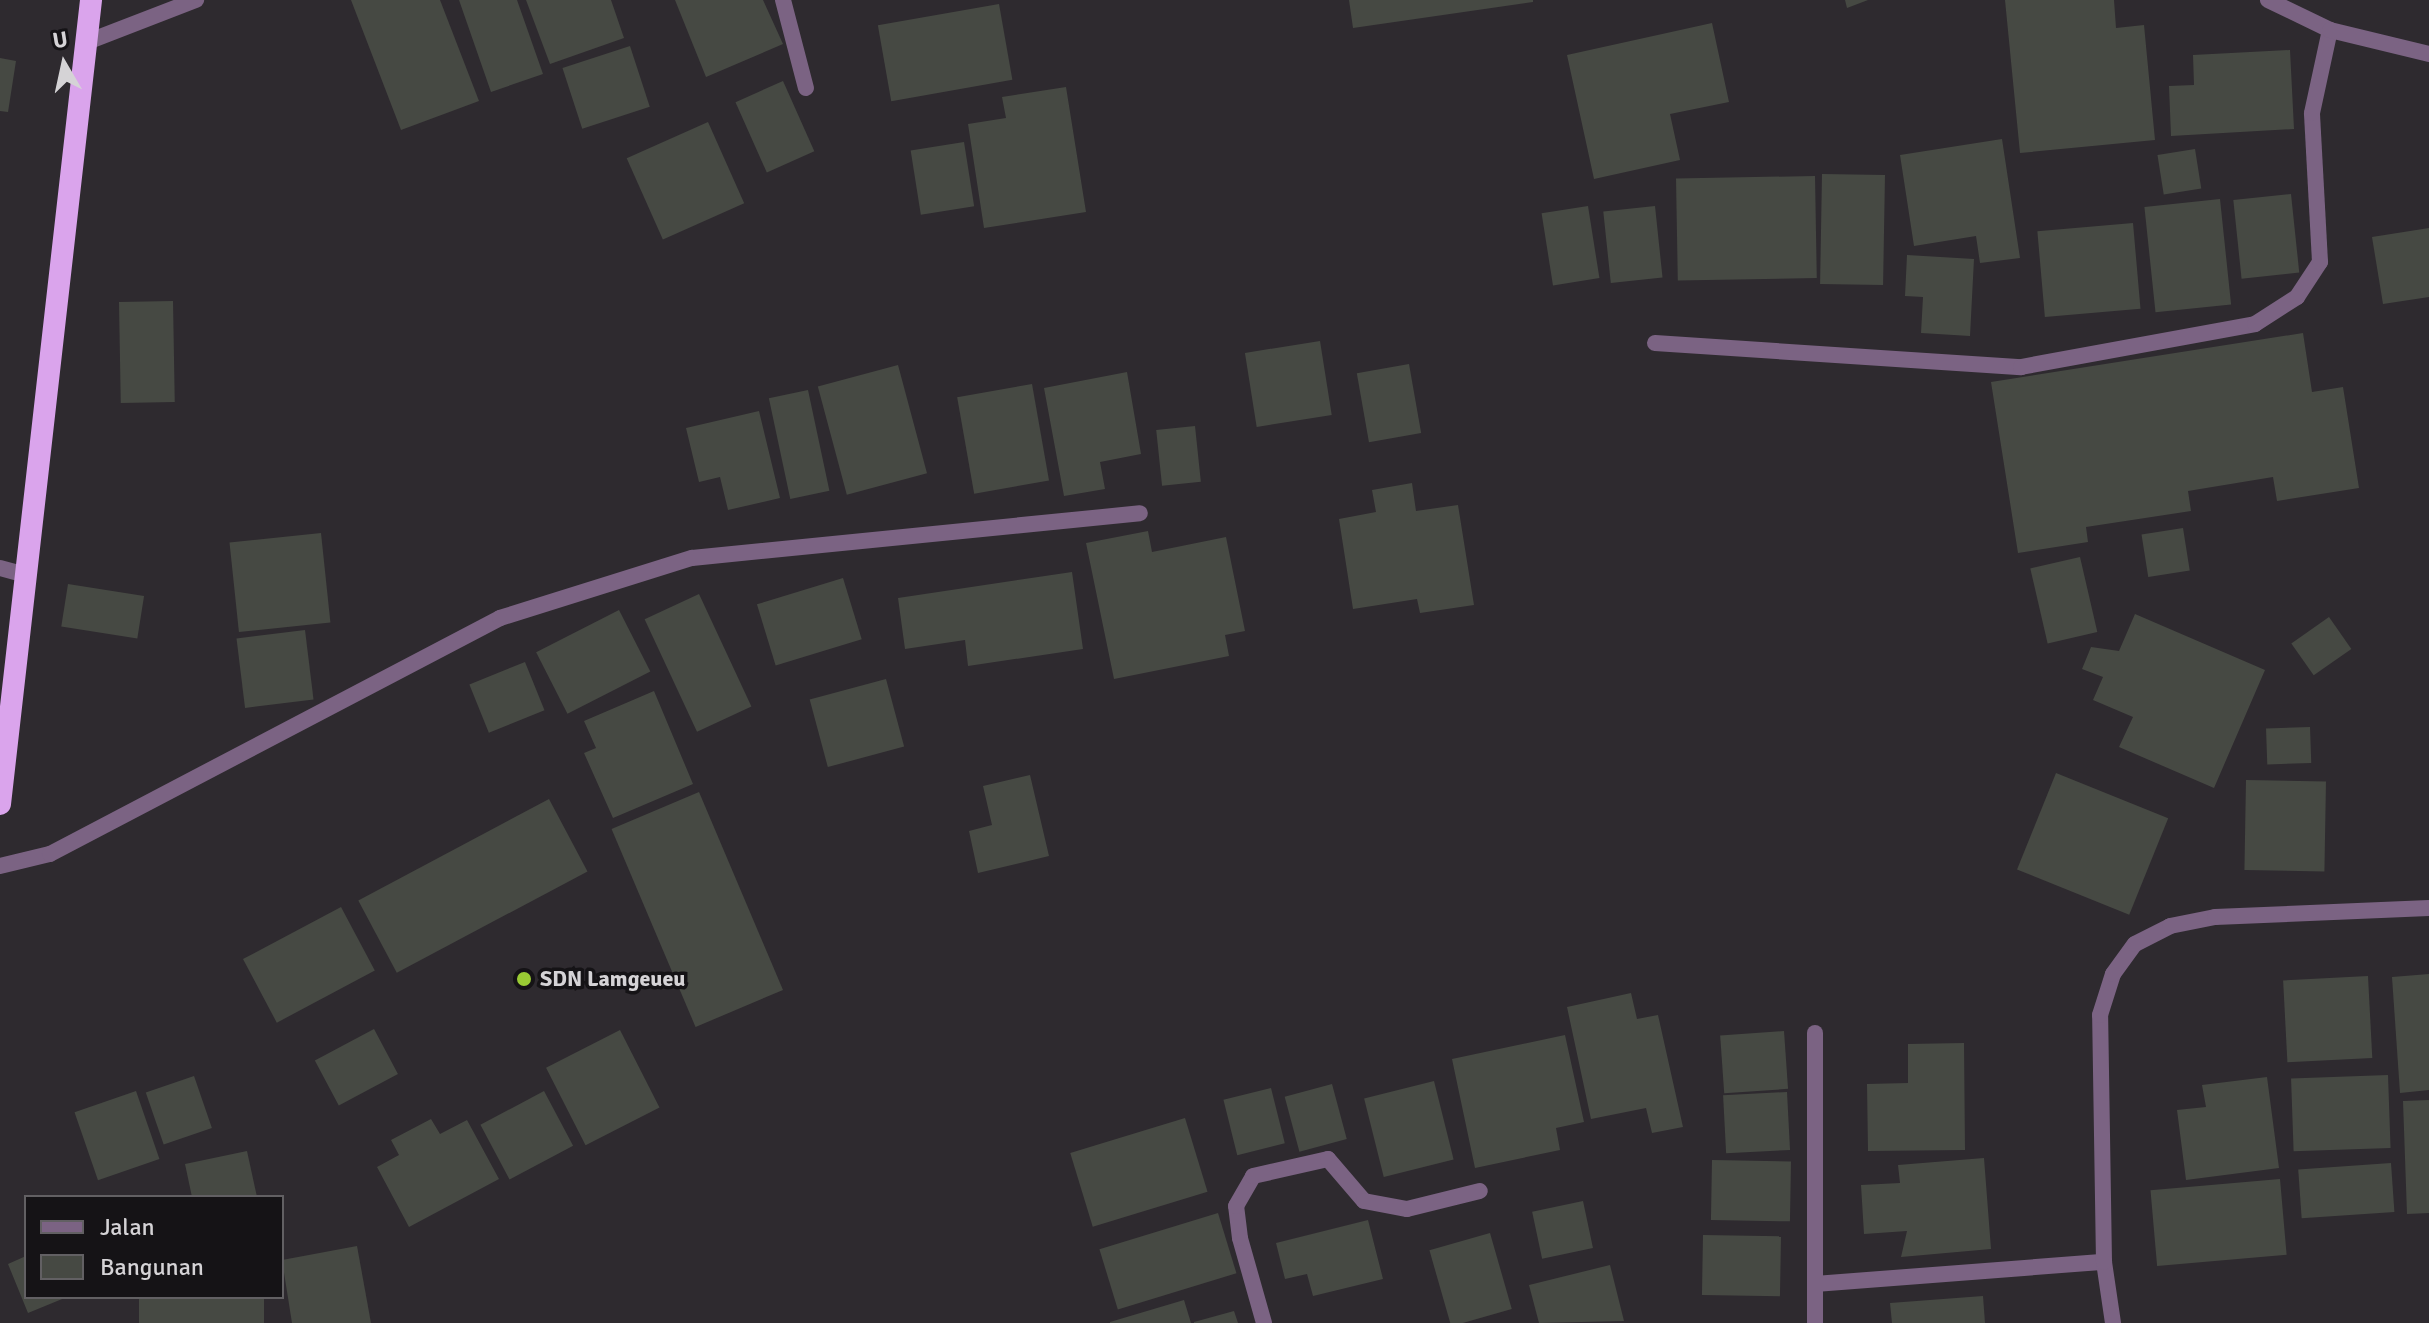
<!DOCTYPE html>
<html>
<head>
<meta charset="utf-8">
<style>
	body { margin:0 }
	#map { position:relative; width:2429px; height:1323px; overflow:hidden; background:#2e2a2f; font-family:Signika,sans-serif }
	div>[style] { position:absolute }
	.building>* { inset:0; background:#464943; transform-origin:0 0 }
	.minor>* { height:16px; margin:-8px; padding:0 8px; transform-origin:8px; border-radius:8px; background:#7b6383 }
	.tertiary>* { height:16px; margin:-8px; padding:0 8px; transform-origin:8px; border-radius:8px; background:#7b6383 }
	.trunk>* { height:22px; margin:-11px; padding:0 11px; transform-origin:11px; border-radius:11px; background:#daa4ec }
	.dots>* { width:22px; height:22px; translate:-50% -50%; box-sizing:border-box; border:4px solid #151316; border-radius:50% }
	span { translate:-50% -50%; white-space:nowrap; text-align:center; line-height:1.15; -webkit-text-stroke:7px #151316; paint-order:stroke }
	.poi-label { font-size:22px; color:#d5d3d6; font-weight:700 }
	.left { translate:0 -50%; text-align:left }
	.legend { position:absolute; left:24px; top:1195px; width:260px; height:104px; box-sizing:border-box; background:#151316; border:2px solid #626063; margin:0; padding:10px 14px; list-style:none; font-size:24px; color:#d5d3d6 }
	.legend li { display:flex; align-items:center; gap:16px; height:40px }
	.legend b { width:40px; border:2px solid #626063 }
	.north { position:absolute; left:24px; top:24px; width:80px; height:80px; -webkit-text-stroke:6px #151316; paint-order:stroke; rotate:351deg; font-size:22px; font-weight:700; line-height:32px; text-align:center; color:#d5d3d6 }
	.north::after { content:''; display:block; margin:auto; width:28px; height:36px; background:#d5d3d6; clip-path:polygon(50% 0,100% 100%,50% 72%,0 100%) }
</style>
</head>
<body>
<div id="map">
	<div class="building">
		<div style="clip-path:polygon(351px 0,440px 0,479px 101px,401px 130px)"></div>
		<div style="clip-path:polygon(459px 0,517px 0,543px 74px,491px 92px)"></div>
		<div style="clip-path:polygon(526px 0,611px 0,624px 38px,550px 64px)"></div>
		<div style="clip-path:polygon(675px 0,763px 0,783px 44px,706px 77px)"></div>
		<div style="clip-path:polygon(1349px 0,1533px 0,1533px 2px,1353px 28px)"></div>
		<div style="clip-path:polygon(1845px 0,1868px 0,1847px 8px)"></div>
		<div style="clip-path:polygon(2005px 0,2114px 0,2116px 28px,2144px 25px,2155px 140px,2020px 153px)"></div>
		<div style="left:999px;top:4px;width:77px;height:123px;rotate:80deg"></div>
		<div style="clip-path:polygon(1712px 23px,1729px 102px,1670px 114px,1680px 160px,1594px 179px,1567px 55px)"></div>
		<div style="left:630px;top:46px;width:64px;height:71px;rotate:72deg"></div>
		<div style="clip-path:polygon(2290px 50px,2294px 129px,2171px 136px,2169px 86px,2194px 85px,2193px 55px)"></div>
		<div style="clip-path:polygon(0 58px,16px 61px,8px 112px,0 111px)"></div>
		<div style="left:783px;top:81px;width:77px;height:52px;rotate:66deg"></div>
		<div style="clip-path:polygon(1066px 87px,1086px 212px,984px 228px,968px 124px,1006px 118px,1002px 97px)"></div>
		<div style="left:708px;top:122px;width:89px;height:89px;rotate:66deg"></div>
		<div style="clip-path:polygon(2002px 139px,2020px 258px,1980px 263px,1976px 236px,1914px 246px,1900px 155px)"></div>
		<div style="left:964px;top:142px;width:65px;height:54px;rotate:81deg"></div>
		<div style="left:2195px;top:149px;width:40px;height:38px;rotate:81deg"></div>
		<div style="left:1822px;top:174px;width:63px;height:110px;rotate:1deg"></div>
		<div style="left:1815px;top:176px;width:102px;height:139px;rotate:89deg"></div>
		<div style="left:2291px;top:194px;width:79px;height:58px;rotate:84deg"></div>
		<div style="left:2220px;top:199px;width:106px;height:76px;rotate:84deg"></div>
		<div style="left:1588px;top:206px;width:73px;height:47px;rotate:81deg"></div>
		<div style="left:1655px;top:206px;width:72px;height:52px;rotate:84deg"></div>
		<div style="left:2133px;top:223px;width:86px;height:96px;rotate:85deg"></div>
		<div style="clip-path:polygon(2429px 228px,2429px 297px,2383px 304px,2372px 237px)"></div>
		<div style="clip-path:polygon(1907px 255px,1974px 259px,1970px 336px,1921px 333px,1923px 297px,1905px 296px)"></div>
		<div style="left:173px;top:301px;width:101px;height:54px;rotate:89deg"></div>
		<div style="clip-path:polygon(2303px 333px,2312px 392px,2343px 387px,2359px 488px,2277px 501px,2273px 477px,2188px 491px,2191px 511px,2086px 527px,2088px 542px,2018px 553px,1991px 382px)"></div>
		<div style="left:1320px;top:341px;width:75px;height:76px;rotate:81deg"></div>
		<div style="left:1409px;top:364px;width:70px;height:53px;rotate:80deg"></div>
		<div style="left:898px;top:365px;width:112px;height:83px;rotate:75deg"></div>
		<div style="clip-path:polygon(1127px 372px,1141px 454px,1100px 462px,1105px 489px,1064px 496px,1044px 388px)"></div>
		<div style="left:1032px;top:384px;width:98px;height:76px;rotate:80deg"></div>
		<div style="left:808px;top:390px;width:103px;height:40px;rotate:78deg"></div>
		<div style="clip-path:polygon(759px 411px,780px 498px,728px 510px,720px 477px,699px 482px,686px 428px)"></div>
		<div style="left:1195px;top:426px;width:56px;height:39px;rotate:84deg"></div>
		<div style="clip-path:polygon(1412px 483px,1416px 511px,1458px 505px,1474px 605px,1420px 613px,1417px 599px,1353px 609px,1339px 519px,1376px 512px,1372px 490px)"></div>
		<div style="left:2183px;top:528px;width:43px;height:42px;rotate:81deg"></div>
		<div style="clip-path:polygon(1148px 531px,1152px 552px,1226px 537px,1245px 631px,1225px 635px,1229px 656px,1114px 679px,1086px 543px)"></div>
		<div style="left:321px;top:533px;width:90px;height:92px;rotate:84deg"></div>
		<div style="left:2080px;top:557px;width:77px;height:51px;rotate:77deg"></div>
		<div style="clip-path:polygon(1072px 572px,1083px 649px,968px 666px,965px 640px,905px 649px,898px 598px)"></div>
		<div style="left:843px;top:578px;width:64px;height:90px;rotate:73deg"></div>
		<div style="left:68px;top:584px;width:77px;height:43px;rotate:9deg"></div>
		<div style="left:699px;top:594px;width:124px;height:60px;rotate:65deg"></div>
		<div style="left:619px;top:610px;width:69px;height:93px;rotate:63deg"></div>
		<div style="clip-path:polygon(2135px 614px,2265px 670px,2214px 788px,2119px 747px,2133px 717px,2093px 700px,2103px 677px,2082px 669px,2091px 647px,2119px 651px)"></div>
		<div style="left:2329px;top:617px;width:39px;height:46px;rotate:55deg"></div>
		<div style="left:305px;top:630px;width:70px;height:69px;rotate:83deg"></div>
		<div style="left:525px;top:662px;width:52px;height:60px;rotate:68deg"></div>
		<div style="left:886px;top:679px;width:70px;height:79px;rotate:75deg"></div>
		<div style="clip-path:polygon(654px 691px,693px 784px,613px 818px,584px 753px,596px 748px,584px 721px)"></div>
		<div style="left:2310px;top:727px;width:36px;height:44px;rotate:88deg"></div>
		<div style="left:2056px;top:773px;width:121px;height:104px;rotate:22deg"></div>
		<div style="clip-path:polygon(1030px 775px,1049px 856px,978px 873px,969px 831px,992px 825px,983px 786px)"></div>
		<div style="left:2246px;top:780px;width:80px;height:90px;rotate:1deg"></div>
		<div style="left:699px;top:792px;width:215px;height:95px;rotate:67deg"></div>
		<div style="left:549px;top:799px;width:82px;height:216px;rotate:62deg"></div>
		<div style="left:341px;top:907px;width:72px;height:111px;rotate:62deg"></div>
		<div style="clip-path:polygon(2429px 974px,2429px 1090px,2400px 1093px,2392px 977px)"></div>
		<div style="left:2368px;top:976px;width:82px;height:85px;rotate:87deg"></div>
		<div style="clip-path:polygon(1631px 993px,1637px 1019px,1658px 1015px,1683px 1127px,1652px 1133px,1646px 1108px,1591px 1119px,1567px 1007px)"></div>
		<div style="left:374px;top:1029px;width:51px;height:67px;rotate:62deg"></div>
		<div style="left:620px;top:1030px;width:87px;height:83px;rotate:63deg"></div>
		<div style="left:1784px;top:1031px;width:58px;height:64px;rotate:86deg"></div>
		<div style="clip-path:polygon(1565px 1035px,1584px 1122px,1556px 1128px,1560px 1150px,1475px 1168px,1452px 1059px)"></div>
		<div style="clip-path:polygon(1964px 1043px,1965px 1150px,1868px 1151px,1867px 1084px,1908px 1083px,1908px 1044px)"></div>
		<div style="left:2388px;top:1075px;width:73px;height:97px;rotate:88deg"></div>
		<div style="left:194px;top:1076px;width:55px;height:51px;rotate:71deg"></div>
		<div style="clip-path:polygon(2267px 1077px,2279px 1168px,2186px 1180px,2177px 1110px,2206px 1107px,2202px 1085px)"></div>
		<div style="left:1434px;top:1081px;width:81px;height:72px;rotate:76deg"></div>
		<div style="left:1332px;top:1084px;width:57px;height:49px;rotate:75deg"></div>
		<div style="left:1271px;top:1088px;width:57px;height:49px;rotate:76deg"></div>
		<div style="left:136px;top:1091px;width:72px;height:65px;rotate:71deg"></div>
		<div style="left:544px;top:1091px;width:62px;height:72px;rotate:62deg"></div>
		<div style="left:1787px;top:1092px;width:58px;height:64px;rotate:87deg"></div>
		<div style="clip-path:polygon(2429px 1100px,2429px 1213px,2407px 1214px,2403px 1101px)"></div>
		<div style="left:1185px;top:1118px;width:77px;height:120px;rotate:73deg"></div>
		<div style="clip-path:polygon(431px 1119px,440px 1134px,467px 1120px,499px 1179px,409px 1227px,377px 1167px,399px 1155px,391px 1140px)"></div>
		<div style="clip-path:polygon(247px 1151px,257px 1197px,192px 1197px,185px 1164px)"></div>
		<div style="clip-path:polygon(1984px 1158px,1991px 1249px,1901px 1257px,1907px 1231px,1864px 1234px,1861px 1185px,1900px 1183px,1898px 1165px)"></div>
		<div style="left:1712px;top:1160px;width:79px;height:60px;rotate:1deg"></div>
		<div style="left:2391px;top:1163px;width:49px;height:93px;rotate:86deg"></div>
		<div style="left:2280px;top:1179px;width:76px;height:130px;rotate:85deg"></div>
		<div style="left:1583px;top:1201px;width:48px;height:52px;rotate:78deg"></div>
		<div style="left:1218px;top:1213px;width:63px;height:124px;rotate:73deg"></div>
		<div style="clip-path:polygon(1368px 1220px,1383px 1279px,1313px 1296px,1307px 1274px,1285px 1279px,1276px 1243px)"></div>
		<div style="left:1490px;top:1233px;width:79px;height:63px;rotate:74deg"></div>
		<div style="left:1703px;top:1235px;width:78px;height:60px;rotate:1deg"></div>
		<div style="clip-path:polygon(357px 1246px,371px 1323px,292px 1323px,282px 1260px)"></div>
		<div style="clip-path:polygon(26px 1256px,26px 1297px,67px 1297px,28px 1313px,8px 1264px)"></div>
		<div style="clip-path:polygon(1610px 1265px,1624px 1321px,1539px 1323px,1529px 1285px)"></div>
		<div style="clip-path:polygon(1983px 1296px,1985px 1323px,1892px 1323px,1890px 1303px)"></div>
		<div style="left:139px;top:1297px;width:125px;height:26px"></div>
		<div style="clip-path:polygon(1184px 1300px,1191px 1323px,1110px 1323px,1110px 1322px)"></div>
		<div style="clip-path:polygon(1234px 1311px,1238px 1323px,1194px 1323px,1194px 1322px)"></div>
	</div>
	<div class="minor">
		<div style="left:783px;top:0;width:91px;rotate:75.4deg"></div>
		<div style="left:87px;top:42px;width:117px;rotate:-21.1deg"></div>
		<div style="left:1655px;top:343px;width:367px;rotate:3.8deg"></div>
		<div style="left:2021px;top:367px;width:238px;rotate:-10.4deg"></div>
		<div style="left:2255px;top:324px;width:50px;rotate:-32.7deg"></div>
		<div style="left:2297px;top:297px;width:42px;rotate:-56.7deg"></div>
		<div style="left:2320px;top:262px;width:149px;rotate:-93.1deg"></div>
		<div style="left:2312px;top:113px;width:85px;rotate:-77.8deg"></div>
		<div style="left:0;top:568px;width:23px;rotate:15deg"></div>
		<div style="left:0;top:866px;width:51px;rotate:-13.5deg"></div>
		<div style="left:50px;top:854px;width:508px;rotate:-27.67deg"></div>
		<div style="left:500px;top:618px;width:201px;rotate:-17.4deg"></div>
		<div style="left:692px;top:558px;width:450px;rotate:-5.7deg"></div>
		<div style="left:1815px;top:1284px;width:290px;rotate:-4.4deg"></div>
		<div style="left:1264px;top:1323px;width:88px;rotate:-105.8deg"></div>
		<div style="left:1240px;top:1238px;width:32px;rotate:-97deg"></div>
		<div style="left:1236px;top:1206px;width:34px;rotate:-60deg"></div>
		<div style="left:1253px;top:1176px;width:77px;rotate:-12.8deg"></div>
		<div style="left:1328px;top:1159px;width:55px;rotate:49.4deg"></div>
		<div style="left:1364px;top:1201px;width:44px;rotate:10.5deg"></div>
		<div style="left:1407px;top:1209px;width:75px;rotate:-13.9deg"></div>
		<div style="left:1815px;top:1323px;width:290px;rotate:-90deg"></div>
		<div style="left:2113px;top:1323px;width:62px;rotate:-98.4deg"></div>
		<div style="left:2104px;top:1262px;width:247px;rotate:-90.9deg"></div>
		<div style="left:2100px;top:1015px;width:43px;rotate:-72.4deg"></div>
		<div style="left:2113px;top:974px;width:37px;rotate:-54deg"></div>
		<div style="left:2135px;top:944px;width:39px;rotate:-27deg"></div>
		<div style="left:2170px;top:926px;width:46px;rotate:-11.3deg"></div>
		<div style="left:2215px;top:917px;width:214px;rotate:-2.4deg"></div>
	</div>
	<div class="tertiary">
		<div style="left:2268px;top:0;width:69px;rotate:25.8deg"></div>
		<div style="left:2330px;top:30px;width:102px;rotate:13.6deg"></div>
	</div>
	<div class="trunk">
		<div style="left:0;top:804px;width:809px;rotate:-83.54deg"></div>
	</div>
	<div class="dots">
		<div style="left:524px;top:979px;background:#9acb34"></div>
	</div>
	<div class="poi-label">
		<span class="left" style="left:540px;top:979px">SDN Lamgeueu</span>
	</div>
	<ul class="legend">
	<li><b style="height:10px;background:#7b6383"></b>Jalan</li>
	<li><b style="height:22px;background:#464943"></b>Bangunan</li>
	</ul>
	<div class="north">U</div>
</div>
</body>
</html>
